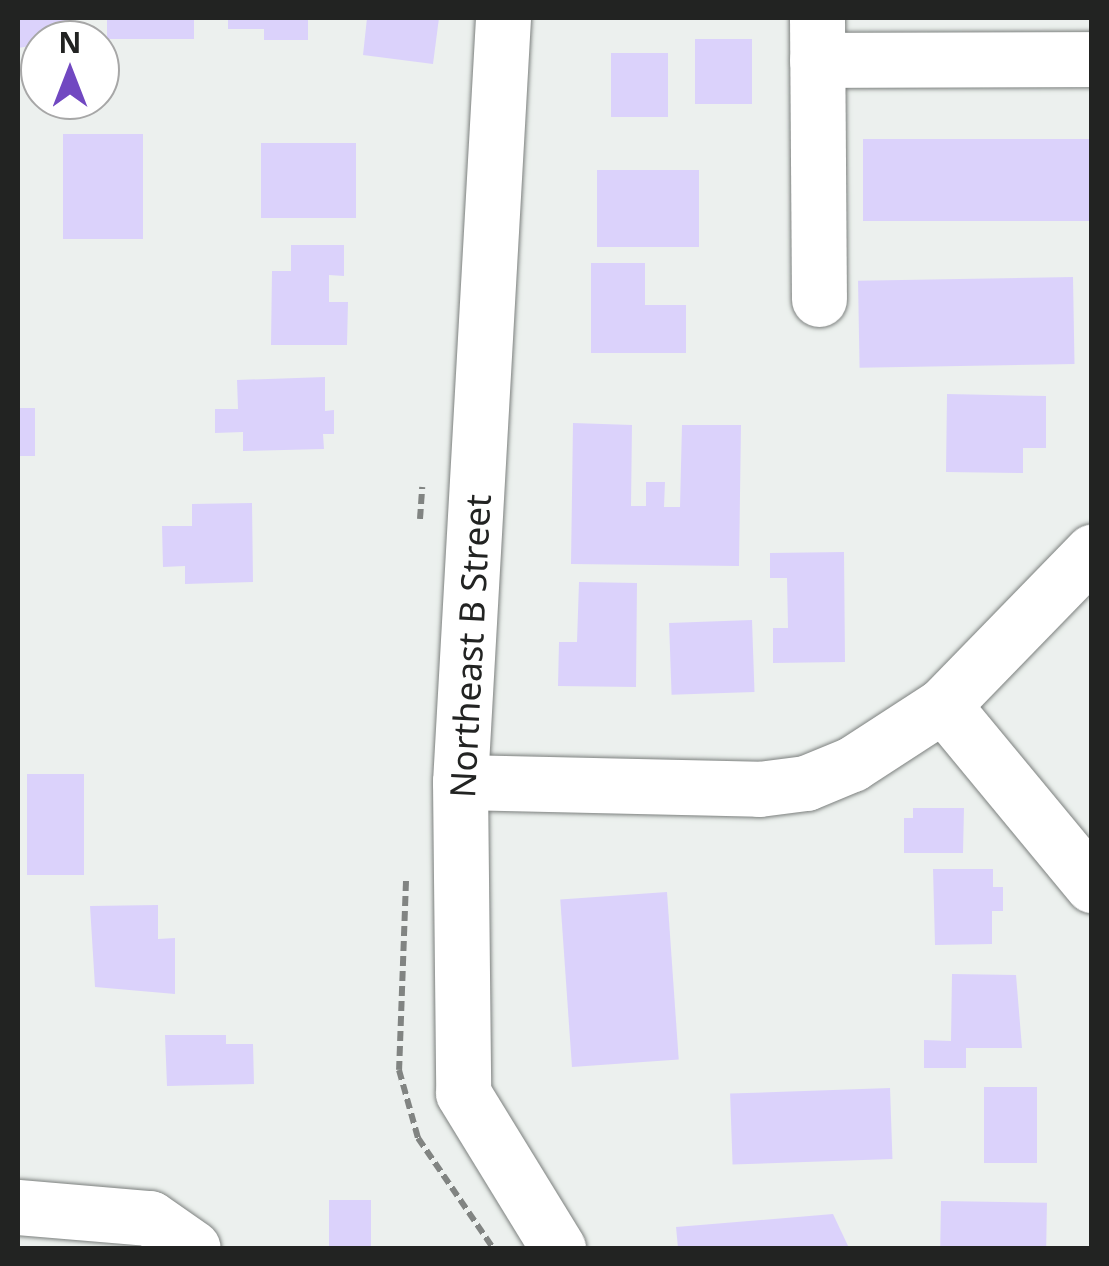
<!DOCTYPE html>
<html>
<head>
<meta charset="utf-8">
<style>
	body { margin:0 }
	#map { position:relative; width:1109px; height:1266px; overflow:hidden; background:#ecf0ee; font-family:"Noto Sans",sans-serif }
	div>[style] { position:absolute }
	.building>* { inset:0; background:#dbd2fb; transform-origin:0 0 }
	.path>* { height:6px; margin-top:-3px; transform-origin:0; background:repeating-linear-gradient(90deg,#818482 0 10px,transparent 0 15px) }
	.roads { filter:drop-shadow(0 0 2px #7c807e) drop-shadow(0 0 2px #7c807e) }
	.minor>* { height:55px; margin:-27.5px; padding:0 27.5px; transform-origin:27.5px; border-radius:27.5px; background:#fff }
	span { translate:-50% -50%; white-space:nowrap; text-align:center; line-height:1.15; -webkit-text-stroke:9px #fff; paint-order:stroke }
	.street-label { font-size:35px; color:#222322 }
	.frame { position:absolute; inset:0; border:20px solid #222322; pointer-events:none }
	.north { position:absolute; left:20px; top:20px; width:100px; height:100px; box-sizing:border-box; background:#fff; border:2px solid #a7a7a7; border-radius:50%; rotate:0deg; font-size:28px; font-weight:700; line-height:40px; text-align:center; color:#222322 }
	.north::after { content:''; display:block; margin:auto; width:35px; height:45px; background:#7148c1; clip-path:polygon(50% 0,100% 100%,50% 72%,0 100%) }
</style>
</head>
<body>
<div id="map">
	<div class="building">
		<div style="clip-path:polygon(18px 18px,68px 18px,68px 40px,18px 48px)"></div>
		<div style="left:107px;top:18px;width:87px;height:21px"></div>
		<div style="clip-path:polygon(228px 18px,308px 18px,308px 40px,264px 40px,264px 29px,228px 29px)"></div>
		<div style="clip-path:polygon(367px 18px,439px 18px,433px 64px,363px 55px)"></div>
		<div style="left:695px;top:39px;width:57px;height:65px"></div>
		<div style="left:611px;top:53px;width:57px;height:64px"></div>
		<div style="left:63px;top:134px;width:80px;height:105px"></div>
		<div style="left:1092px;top:139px;width:82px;height:229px;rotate:90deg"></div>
		<div style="left:261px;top:143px;width:95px;height:75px"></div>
		<div style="left:597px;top:170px;width:102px;height:77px"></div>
		<div style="clip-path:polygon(291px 245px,344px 245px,344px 276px,329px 275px,329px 302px,348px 302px,347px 345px,271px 345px,272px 271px,291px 271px)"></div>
		<div style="clip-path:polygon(591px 263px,645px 263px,645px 305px,686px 305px,686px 353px,591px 353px)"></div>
		<div style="left:1073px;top:277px;width:87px;height:215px;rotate:89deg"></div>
		<div style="clip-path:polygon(325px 377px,325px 411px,334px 410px,334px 434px,323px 434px,324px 449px,243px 451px,243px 432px,215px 433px,215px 409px,238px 409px,237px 380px)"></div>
		<div style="clip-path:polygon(947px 394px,1046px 396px,1046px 448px,1023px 448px,1023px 473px,946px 472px)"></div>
		<div style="left:18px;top:408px;width:17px;height:48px"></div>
		<div style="clip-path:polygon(573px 423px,632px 425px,631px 506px,646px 506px,646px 482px,665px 482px,664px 507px,680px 507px,682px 425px,741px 425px,739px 566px,571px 564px)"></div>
		<div style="clip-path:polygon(252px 503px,253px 582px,185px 584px,185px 566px,163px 567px,162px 526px,192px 526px,192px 504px)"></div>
		<div style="clip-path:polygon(844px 552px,845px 662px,773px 663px,773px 628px,788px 628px,787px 578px,770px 578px,770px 553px)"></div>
		<div style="clip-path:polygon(579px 582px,637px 583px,636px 687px,558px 686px,559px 642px,577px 642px)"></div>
		<div style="left:752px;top:620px;width:72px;height:83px;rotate:88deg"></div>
		<div style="left:27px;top:774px;width:57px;height:101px"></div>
		<div style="clip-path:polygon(913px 808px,964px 808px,963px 853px,904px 853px,904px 818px,913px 818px)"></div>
		<div style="clip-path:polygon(933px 869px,993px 869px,993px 887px,1003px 887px,1003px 911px,992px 911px,992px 944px,935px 945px)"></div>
		<div style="left:667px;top:892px;width:168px;height:107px;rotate:86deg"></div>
		<div style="clip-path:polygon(158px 905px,158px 939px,175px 938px,175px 994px,95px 987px,90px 906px)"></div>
		<div style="clip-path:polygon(952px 974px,1016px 975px,1022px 1048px,966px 1048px,966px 1068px,924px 1068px,924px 1040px,951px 1041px)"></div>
		<div style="clip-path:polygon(165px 1035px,226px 1035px,226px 1044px,253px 1044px,254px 1084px,167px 1086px)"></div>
		<div style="left:984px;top:1087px;width:53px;height:76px"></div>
		<div style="left:890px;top:1088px;width:71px;height:160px;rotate:88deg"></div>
		<div style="left:329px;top:1200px;width:42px;height:48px"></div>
		<div style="left:941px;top:1201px;width:106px;height:47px;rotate:1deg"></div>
		<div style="clip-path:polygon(833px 1214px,849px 1248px,678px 1248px,676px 1227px)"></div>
	</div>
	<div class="path">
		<div style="left:420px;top:519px;width:32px;rotate:-86deg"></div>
		<div style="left:406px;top:881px;width:189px;rotate:92.1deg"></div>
		<div style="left:399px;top:1070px;width:71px;rotate:74.4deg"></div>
		<div style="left:418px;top:1138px;width:133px;rotate:55.7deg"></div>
	</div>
	<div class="roads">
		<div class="minor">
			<div style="left:503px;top:18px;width:765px;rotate:93.22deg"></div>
			<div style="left:460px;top:782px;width:311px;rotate:89.4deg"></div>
			<div style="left:463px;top:1093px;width:182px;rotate:58.5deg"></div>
			<div style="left:817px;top:18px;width:281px;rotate:89.6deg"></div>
			<div style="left:817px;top:60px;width:275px;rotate:-0.2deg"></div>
			<div style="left:943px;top:705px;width:234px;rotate:50.4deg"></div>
			<div style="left:460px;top:782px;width:299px;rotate:1.3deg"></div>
			<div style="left:759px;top:789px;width:47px;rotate:-7.3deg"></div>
			<div style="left:806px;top:783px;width:50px;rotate:-22.4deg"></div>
			<div style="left:852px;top:764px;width:108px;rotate:-33deg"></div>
			<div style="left:943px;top:705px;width:214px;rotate:-45.8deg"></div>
			<div style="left:18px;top:1207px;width:132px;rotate:4.8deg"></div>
			<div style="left:150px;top:1218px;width:52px;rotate:34.9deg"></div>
		</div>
	</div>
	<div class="street-label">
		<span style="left:470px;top:646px;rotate:-87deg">Northeast B Street</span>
	</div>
	<div class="frame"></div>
	<div class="north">N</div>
</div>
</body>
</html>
